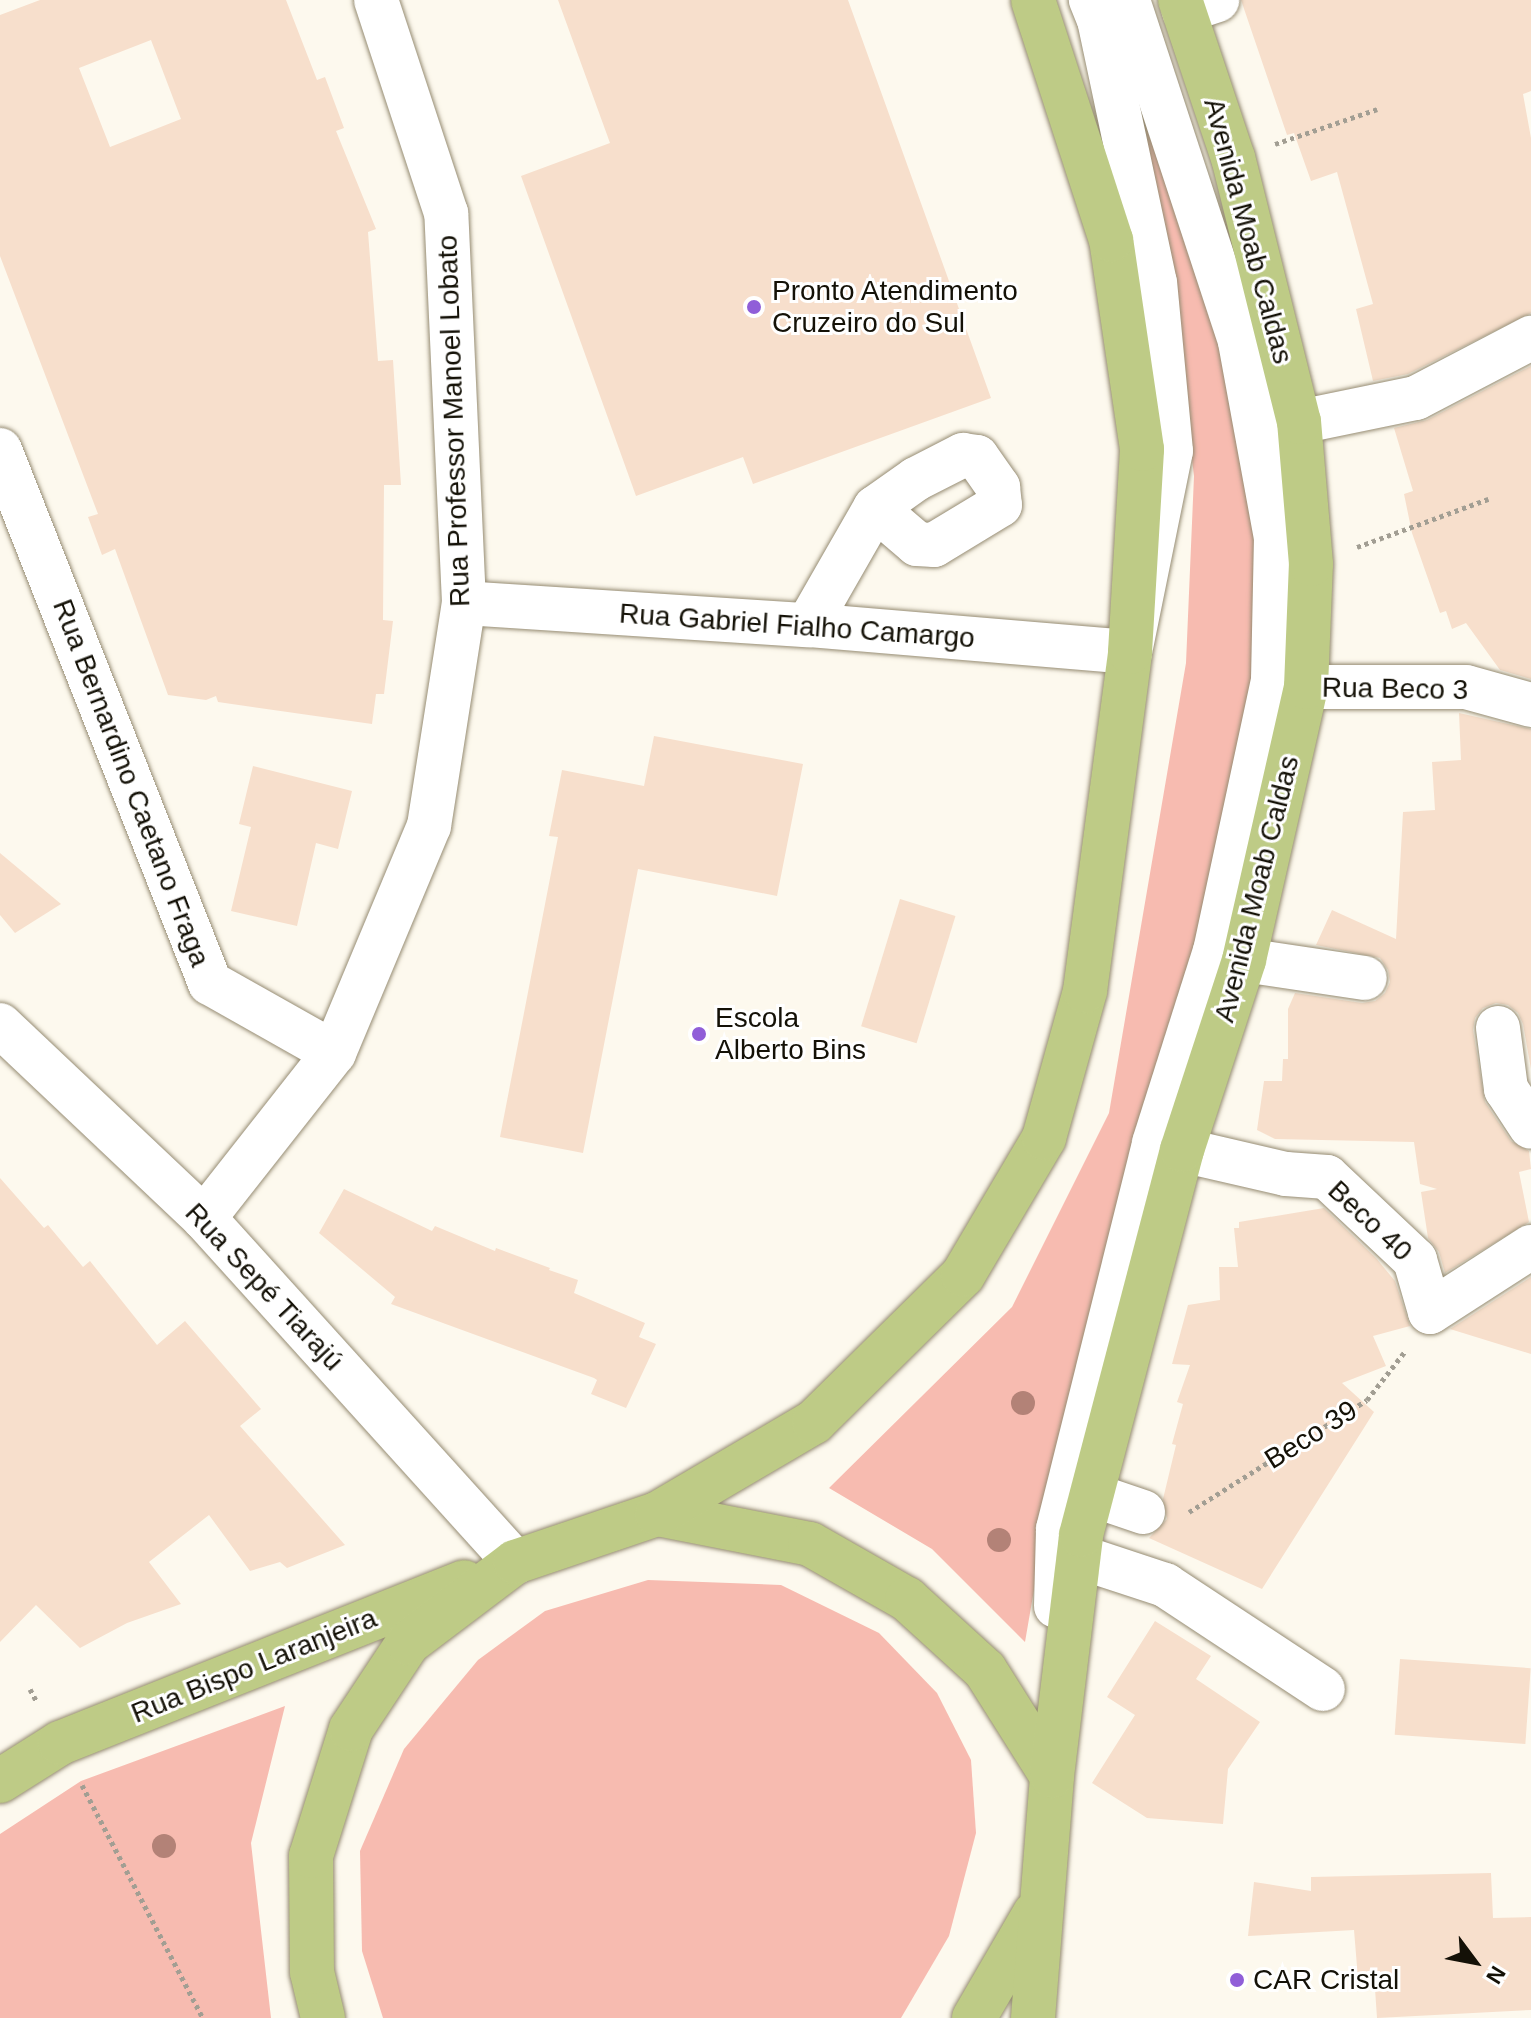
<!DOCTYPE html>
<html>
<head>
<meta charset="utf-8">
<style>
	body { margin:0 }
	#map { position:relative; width:1531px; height:2018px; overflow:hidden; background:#fdf9ee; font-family:Arial,sans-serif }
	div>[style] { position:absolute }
	.green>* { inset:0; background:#f7bbb0 }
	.building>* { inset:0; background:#f7dfcc; transform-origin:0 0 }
	.path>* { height:5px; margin-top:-2.5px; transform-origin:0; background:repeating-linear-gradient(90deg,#a29e93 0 4px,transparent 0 8px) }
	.roads { filter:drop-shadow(0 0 2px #968c73) drop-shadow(0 0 2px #968c73) }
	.minor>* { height:44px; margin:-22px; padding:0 22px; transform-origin:22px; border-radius:22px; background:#fff }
	.major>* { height:44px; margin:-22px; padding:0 22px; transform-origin:22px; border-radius:22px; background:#becb86 }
	.trees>* { width:24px; height:24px; margin:-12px; border-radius:50%; background:#b38277 }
	.dots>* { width:22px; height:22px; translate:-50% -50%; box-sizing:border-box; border:4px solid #fff; border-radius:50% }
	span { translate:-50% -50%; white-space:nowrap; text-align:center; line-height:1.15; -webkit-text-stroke:6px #fff; paint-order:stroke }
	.street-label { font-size:28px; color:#141107 }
	.poi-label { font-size:28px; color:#141107 }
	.left { translate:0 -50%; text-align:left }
	.north { position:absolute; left:1435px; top:1922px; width:80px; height:80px; -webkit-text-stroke:6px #fff; paint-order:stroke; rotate:122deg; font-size:22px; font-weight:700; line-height:32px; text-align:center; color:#141107 }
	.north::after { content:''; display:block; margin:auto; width:28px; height:36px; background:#141107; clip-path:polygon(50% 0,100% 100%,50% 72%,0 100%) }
</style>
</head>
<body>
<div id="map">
	<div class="green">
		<div style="clip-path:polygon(1140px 63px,1227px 345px,1260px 525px,1259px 678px,1199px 946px,1045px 1526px,1025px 1642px,932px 1549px,829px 1488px,1012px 1307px,1109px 1113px,1186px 663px,1194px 476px,1173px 301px,1122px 70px)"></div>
		<div style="clip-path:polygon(648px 1580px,781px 1585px,879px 1633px,937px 1693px,971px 1760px,976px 1833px,949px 1936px,901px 2018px,383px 2018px,362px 1951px,360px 1851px,404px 1749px,478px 1660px,545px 1611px)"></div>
		<div style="clip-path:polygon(285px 1706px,251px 1843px,271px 2018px,0 2018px,0 1834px,81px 1781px)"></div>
	</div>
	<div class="building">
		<div style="clip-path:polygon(evenodd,40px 0,286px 0,317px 80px,325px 77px,344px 128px,336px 131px,376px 229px,368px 232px,378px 361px,393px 360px,401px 485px,384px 485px,383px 620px,393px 621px,384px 694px,376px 694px,372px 724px,218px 702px,216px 696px,206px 700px,168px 695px,115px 549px,102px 555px,88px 517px,98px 514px,0 256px,0 15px,40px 0,151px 40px,181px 119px,110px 147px,79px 68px,151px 40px)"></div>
		<div style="clip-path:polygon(558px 0,848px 0,991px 398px,753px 484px,743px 457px,636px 496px,521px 176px,610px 143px)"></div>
		<div style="clip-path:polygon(1241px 0,1531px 0,1531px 91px,1523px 94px,1531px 138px,1531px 313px,1408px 374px,1373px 381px,1356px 309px,1373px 304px,1337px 172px,1311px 181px,1294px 133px,1287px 135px)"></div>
		<div style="clip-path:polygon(1531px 366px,1531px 679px,1500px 670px,1466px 623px,1452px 629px,1446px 611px,1440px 613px,1412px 533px,1404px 494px,1413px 491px,1394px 428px,1427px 420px)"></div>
		<div style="clip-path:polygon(1459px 713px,1531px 729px,1531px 1069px,1523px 1024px,1518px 1013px,1508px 1005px,1496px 1003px,1483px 1008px,1475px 1018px,1473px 1030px,1485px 1102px,1511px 1141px,1529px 1151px,1531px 1169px,1519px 1172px,1529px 1222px,1445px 1273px,1439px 1252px,1428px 1238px,1421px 1192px,1437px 1189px,1420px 1184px,1414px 1142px,1275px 1139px,1257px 1130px,1264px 1081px,1282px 1081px,1283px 1059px,1288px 1059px,1288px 1009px,1295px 993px,1362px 1003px,1375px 1001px,1385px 993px,1390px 982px,1388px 970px,1380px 958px,1316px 945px,1332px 910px,1396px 939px,1403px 812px,1435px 810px,1432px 762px,1461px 760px)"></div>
		<div style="clip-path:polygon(654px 736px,803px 764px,777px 896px,638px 869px,583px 1153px,500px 1137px,558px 837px,549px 836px,562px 770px,644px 786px)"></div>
		<div style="clip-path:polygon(253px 766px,352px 791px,338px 849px,316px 843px,297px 926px,231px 911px,251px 827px,239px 824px)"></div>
		<div style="clip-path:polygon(0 853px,61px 904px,15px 933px,0 915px)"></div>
		<div style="left:900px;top:899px;width:58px;height:133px;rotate:17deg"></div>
		<div style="clip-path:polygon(0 1178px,44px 1228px,48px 1225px,83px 1267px,90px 1261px,157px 1345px,185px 1321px,261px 1409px,240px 1426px,345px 1545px,287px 1568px,280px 1562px,250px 1571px,209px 1515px,149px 1562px,181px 1604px,127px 1623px,80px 1648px,36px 1605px,0 1642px)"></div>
		<div style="clip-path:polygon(344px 1189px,432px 1231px,435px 1226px,495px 1251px,496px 1248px,550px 1268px,549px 1270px,578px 1280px,574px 1293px,645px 1323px,639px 1337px,656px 1344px,626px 1408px,591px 1394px,597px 1380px,594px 1378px,391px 1304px,395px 1297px,319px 1233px)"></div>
		<div style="clip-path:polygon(1324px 1208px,1376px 1258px,1395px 1281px,1410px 1326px,1373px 1336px,1386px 1366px,1342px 1383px,1374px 1412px,1262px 1589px,1149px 1538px,1167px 1519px,1163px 1499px,1176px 1445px,1172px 1444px,1183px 1404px,1177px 1402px,1190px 1365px,1172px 1364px,1188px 1305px,1220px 1300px,1219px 1267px,1238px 1267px,1234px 1228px,1239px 1228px,1239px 1222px)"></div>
		<div style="clip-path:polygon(1531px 1277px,1531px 1354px,1450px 1329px)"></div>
		<div style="clip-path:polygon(1155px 1621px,1211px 1656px,1196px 1679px,1260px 1722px,1228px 1769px,1223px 1824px,1147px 1818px,1092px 1783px,1135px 1715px,1107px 1697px)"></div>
		<div style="left:1400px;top:1659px;width:131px;height:76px;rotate:4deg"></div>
		<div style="clip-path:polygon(1491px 1873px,1493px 1918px,1531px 1917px,1531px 2010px,1377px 2018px,1375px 1989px,1359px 1991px,1354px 1930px,1248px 1936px,1254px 1882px,1311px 1891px,1311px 1877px)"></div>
	</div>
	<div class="path">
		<div style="left:1275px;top:144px;width:108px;rotate:-18.9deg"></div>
		<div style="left:1357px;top:547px;width:140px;rotate:-20.1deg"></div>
		<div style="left:1189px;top:1512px;width:210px;rotate:-32.2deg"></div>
		<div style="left:1367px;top:1400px;width:63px;rotate:-52deg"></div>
		<div style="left:30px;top:1689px;width:15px;rotate:62deg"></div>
		<div style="left:82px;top:1785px;width:263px;rotate:62.6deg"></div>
	</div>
	<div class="roads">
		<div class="minor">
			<div style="left:1184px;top:11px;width:35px;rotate:-18deg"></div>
			<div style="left:1299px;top:422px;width:119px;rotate:-11.6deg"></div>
			<div style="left:1416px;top:398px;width:130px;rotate:-27.6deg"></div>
			<div style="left:0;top:450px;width:573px;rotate:68.5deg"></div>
			<div style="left:210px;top:983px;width:142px;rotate:29.4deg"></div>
			<div style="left:464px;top:603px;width:345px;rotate:3.7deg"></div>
			<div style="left:808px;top:625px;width:323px;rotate:4.8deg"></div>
			<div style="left:1130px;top:652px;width:205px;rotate:-78.5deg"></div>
			<div style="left:1171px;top:451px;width:169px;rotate:-95.4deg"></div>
			<div style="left:1155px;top:283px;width:269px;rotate:-102deg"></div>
			<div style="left:1099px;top:20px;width:22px;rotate:-112deg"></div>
			<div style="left:808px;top:625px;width:135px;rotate:-60.2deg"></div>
			<div style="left:875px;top:508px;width:50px;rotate:-35.3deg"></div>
			<div style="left:916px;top:479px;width:53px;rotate:-27.1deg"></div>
			<div style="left:963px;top:455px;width:14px;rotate:8deg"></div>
			<div style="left:977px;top:457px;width:37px;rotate:55deg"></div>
			<div style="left:998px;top:487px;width:18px;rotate:84deg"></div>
			<div style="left:1000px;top:505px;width:77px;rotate:148.8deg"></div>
			<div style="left:934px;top:545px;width:17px;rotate:-177deg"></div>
			<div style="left:917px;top:544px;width:55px;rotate:-139.4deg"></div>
			<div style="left:1306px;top:687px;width:160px"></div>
			<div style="left:1466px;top:687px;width:67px;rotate:15.5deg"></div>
			<div style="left:1244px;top:960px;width:122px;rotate:8.5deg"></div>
			<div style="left:0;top:1025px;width:281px;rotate:43.4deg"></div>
			<div style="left:204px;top:1218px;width:464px;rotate:47.9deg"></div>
			<div style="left:1498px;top:1028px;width:62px;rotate:82.5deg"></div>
			<div style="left:1506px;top:1089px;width:45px;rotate:56.7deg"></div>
			<div style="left:1182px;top:1150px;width:107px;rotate:13deg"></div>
			<div style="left:1286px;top:1174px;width:41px;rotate:4.2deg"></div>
			<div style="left:1327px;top:1177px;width:121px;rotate:43.3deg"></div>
			<div style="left:1415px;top:1260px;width:54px;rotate:73.9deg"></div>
			<div style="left:1430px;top:1312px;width:120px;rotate:-32.8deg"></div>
			<div style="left:204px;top:1218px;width:210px;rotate:-51.8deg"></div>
			<div style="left:334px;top:1053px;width:246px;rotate:-67.3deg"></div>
			<div style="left:429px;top:826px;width:226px;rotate:-81.1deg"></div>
			<div style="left:464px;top:603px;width:390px;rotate:-92.6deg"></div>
			<div style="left:446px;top:213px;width:224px;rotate:-108.2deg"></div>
			<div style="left:1090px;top:1494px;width:56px;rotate:18.8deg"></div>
			<div style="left:1077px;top:1556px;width:93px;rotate:18.2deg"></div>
			<div style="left:1165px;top:1585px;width:189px;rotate:33.4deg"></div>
			<div style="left:1056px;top:1606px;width:77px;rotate:-88.5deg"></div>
			<div style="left:1058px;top:1529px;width:398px;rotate:-76deg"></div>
			<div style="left:1154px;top:1143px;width:201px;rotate:-72.4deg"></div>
			<div style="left:1215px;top:951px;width:277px;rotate:-77.9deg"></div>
			<div style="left:1273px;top:680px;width:142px;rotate:-88.8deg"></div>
			<div style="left:1276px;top:538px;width:200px;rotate:-100.4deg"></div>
			<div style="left:1240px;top:341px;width:359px;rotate:-108.2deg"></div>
		</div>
		<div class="major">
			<div style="left:657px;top:1514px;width:156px;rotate:11.1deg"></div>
			<div style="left:810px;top:1544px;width:112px;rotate:29.6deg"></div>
			<div style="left:907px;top:1599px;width:105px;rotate:42.3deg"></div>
			<div style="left:985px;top:1670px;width:125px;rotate:57.7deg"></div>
			<div style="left:0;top:1781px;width:71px;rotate:-32.3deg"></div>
			<div style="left:60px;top:1743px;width:435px;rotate:-21.7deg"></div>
			<div style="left:323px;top:2018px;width:47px;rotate:-103.4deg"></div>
			<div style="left:312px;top:1972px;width:116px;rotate:-90.5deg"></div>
			<div style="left:311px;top:1856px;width:133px;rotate:-72.5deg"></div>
			<div style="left:351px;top:1729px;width:103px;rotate:-56.5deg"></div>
			<div style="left:408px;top:1643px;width:134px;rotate:-37.1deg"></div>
			<div style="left:515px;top:1562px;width:150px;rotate:-18.7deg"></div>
			<div style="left:657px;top:1514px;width:182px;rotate:-30.4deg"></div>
			<div style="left:814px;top:1422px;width:209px;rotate:-44.6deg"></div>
			<div style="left:963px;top:1275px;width:159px;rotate:-59.4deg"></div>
			<div style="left:1044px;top:1138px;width:153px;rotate:-74.4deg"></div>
			<div style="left:1085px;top:991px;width:342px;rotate:-82.4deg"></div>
			<div style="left:1130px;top:652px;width:203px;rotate:-86.6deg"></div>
			<div style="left:1142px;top:449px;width:211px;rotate:-98.4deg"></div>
			<div style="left:1111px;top:240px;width:252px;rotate:-108deg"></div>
			<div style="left:974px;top:2018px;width:121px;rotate:-59.8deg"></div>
			<div style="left:1033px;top:2018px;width:243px;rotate:-85.5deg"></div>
			<div style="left:1052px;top:1776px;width:243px;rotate:-83.1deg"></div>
			<div style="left:1081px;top:1535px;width:398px;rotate:-75.3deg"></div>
			<div style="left:1182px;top:1150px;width:200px;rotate:-71.9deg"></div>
			<div style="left:1244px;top:960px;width:280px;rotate:-77.2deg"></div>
			<div style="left:1306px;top:687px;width:123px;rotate:-87.7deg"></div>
			<div style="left:1311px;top:564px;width:143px;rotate:-94.8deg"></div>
			<div style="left:1299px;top:422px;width:272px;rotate:-104deg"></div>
			<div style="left:1233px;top:158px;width:167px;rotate:-108.5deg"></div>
		</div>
	</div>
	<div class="trees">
		<div style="left:1023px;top:1403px"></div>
		<div style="left:999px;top:1540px"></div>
		<div style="left:164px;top:1846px"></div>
	</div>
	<div class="dots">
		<div style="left:754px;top:307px;background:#905ed8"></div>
		<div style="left:699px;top:1034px;background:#905ed8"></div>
		<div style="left:1237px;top:1980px;background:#905ed8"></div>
	</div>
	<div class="street-label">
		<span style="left:1248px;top:231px;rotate:75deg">Avenida Moab Caldas</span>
		<span style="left:454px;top:421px;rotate:-92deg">Rua Professor Manoel Lobato</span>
		<span style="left:797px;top:626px;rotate:4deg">Rua Gabriel Fialho Camargo</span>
		<span style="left:1395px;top:689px;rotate:1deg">Rua Beco 3</span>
		<span style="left:131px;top:783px;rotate:69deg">Rua Bernardino Caetano Fraga</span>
		<span style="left:1257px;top:889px;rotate:-76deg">Avenida Moab Caldas</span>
		<span style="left:1370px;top:1221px;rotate:43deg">Beco 40</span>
		<span style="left:264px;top:1287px;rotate:47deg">Rua Sepé Tiarajú</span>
		<span style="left:1311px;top:1435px;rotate:-32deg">Beco 39</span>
		<span style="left:254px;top:1666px;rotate:-22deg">Rua Bispo Laranjeira</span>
	</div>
	<div class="poi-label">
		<span class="left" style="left:772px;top:307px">Pronto Atendimento<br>Cruzeiro do Sul</span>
		<span class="left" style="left:715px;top:1034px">Escola<br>Alberto Bins</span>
		<span class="left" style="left:1253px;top:1980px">CAR Cristal</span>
	</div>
	<div class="north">N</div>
</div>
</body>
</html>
